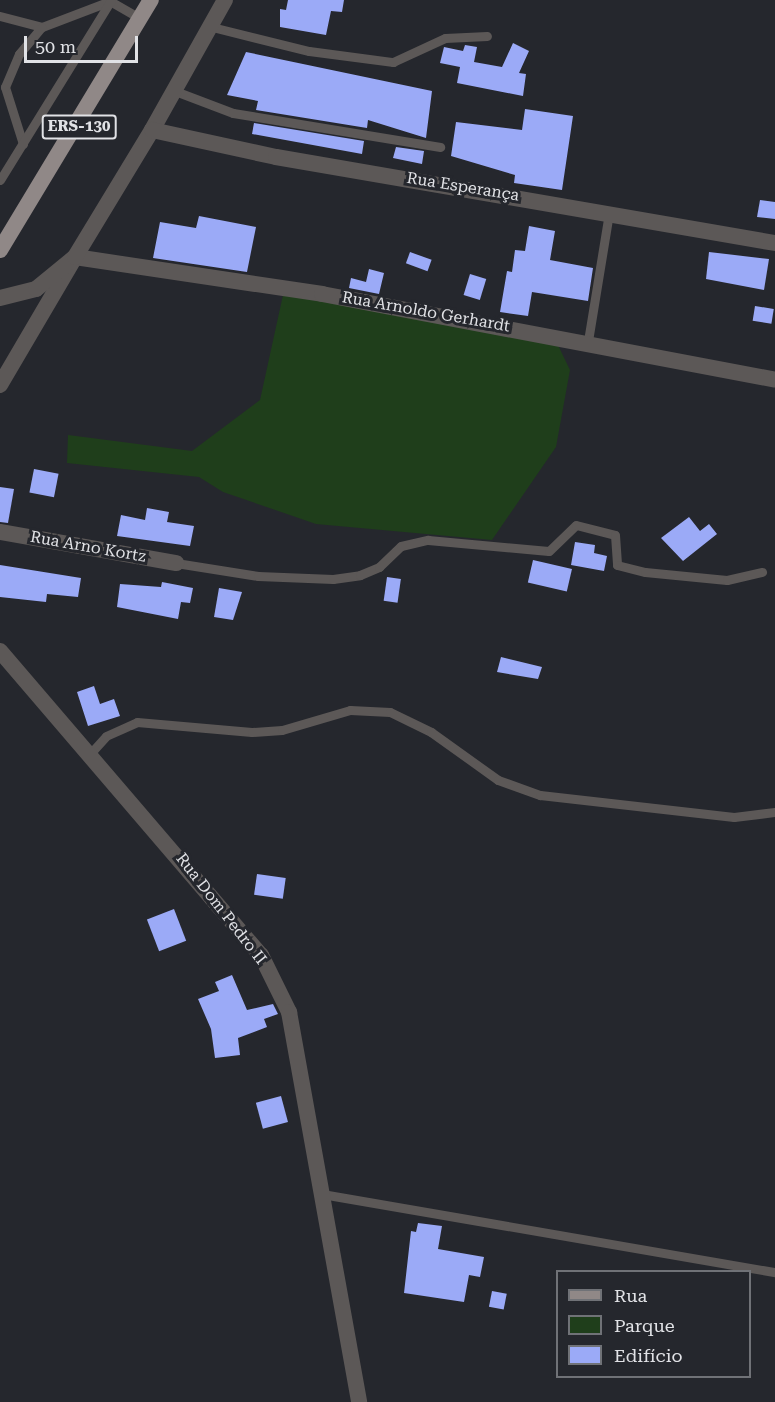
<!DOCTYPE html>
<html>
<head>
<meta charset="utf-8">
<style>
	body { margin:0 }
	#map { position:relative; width:775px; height:1402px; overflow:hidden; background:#25272d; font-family:"Roboto Serif",serif }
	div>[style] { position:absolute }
	.green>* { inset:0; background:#1f3e1b }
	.building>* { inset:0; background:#9baaf7; transform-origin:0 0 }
	.service>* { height:9px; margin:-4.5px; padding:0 4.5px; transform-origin:4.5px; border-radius:4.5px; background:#5c5857 }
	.minor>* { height:16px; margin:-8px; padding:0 8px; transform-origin:8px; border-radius:8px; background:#5c5857 }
	.tertiary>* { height:16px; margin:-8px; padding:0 8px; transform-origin:8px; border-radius:8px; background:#5c5857 }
	.primary>* { height:16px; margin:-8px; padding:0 8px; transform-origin:8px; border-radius:8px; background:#908887 }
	span { translate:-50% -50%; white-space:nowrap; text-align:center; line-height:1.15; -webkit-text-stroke:6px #25272d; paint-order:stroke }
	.shield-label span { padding:2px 4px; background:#25272d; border:2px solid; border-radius:4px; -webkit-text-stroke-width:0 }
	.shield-label { font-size:15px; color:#e1e2e6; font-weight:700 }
	.street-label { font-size:16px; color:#e1e2e6 }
	.legend { position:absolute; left:556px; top:1270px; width:195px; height:108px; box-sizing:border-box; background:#25272d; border:2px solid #707277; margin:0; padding:8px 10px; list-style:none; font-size:18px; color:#e1e2e6 }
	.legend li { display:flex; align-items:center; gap:12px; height:30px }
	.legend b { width:30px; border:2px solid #707277 }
	.scale { position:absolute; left:24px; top:36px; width:114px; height:27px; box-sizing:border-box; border:3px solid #e1e2e6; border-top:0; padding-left:8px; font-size:18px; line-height:21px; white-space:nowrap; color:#e1e2e6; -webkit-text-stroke:4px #25272d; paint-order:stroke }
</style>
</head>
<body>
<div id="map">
	<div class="green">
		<div style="clip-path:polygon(283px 295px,556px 341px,570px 370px,556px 447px,492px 540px,316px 524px,223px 492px,199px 477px,67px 463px,68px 435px,192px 451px,260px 400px)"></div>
	</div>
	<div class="building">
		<div style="clip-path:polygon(288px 0,344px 0,342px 12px,331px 11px,326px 35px,280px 27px,280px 9px,286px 10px)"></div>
		<div style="clip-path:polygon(513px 43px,529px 51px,519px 73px,526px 74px,523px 96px,457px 83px,460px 67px,440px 63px,444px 47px,463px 51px,465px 45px,477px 47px,474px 62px,502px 67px)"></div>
		<div style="clip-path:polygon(246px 52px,432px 91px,426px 138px,368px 120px,367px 128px,256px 110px,258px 101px,227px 95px)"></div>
		<div style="clip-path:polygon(525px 109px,573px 116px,562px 190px,514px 183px,515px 175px,451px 156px,456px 122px,522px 130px)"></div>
		<div style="clip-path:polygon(254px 123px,364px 141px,362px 154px,252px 134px)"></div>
		<div style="clip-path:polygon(396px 147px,424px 151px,422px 164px,393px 158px)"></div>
		<div style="clip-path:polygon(760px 200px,775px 202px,775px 219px,757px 217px)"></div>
		<div style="clip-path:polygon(199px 216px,256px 227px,247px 272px,153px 258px,160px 222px,196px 228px)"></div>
		<div style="clip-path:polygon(529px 226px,555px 231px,550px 260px,593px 268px,588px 301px,532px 292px,528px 316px,500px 312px,507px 271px,512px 272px,515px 250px,525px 251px)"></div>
		<div style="left:410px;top:252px;width:23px;height:12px;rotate:20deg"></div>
		<div style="clip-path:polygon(709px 252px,769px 259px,764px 290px,706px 279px)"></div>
		<div style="clip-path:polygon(369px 269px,384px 273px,379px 294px,349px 288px,351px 278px,366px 282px)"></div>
		<div style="left:470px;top:274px;width:17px;height:22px;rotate:17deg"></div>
		<div style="left:755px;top:306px;width:19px;height:15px;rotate:9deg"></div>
		<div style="left:34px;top:469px;width:25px;height:24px;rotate:11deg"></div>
		<div style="clip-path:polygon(0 487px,14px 489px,8px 523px,0 522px)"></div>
		<div style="clip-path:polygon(147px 508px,169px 512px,167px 522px,194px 526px,190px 546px,117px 536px,121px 515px,145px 520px)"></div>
		<div style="clip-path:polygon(689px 517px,700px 531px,709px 524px,717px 534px,683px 561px,661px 538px)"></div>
		<div style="clip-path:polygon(575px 542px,595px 545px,594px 553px,607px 556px,604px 571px,571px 565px)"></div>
		<div style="left:533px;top:560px;width:40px;height:23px;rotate:13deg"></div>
		<div style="clip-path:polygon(0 565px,81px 578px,78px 597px,47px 594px,46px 602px,0 597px)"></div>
		<div style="left:387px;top:577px;width:14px;height:24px;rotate:8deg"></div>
		<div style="clip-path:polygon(162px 582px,193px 588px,190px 603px,181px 602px,178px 619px,117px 607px,120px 584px,161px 587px)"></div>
		<div style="clip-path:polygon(219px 588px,242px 592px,233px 620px,214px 617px)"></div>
		<div style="clip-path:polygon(501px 657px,542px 667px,538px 679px,497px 672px)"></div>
		<div style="clip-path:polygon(94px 686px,100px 704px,114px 699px,120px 716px,88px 726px,77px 692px)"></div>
		<div style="left:257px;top:874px;width:29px;height:21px;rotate:8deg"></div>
		<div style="left:174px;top:909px;width:34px;height:29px;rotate:69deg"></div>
		<div style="clip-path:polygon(232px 975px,247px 1010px,273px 1004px,278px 1014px,264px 1019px,267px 1027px,238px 1038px,240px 1055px,215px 1058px,211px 1029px,198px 999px,219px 991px,215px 982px)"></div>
		<div style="left:281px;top:1096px;width:27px;height:26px;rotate:75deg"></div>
		<div style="clip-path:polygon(418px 1223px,442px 1226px,438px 1249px,484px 1257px,480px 1277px,469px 1275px,464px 1302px,404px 1293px,411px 1231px,416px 1232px)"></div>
		<div style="left:492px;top:1291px;width:15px;height:16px;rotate:11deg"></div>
	</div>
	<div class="service">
		<div style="left:0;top:16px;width:43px;rotate:14.7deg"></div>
		<div style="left:42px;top:27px;width:73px;rotate:-20.9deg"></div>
		<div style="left:110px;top:1px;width:36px;rotate:30deg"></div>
		<div style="left:212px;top:27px;width:100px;rotate:13.9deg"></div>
		<div style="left:309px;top:51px;width:85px;rotate:7.5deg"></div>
		<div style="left:393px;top:62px;width:57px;rotate:-24.8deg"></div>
		<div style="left:445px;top:38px;width:42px;rotate:-2.7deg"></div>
		<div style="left:175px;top:91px;width:62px;rotate:20.8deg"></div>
		<div style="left:233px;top:113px;width:210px;rotate:9.3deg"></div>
		<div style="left:23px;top:144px;width:60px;rotate:-107.5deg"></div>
		<div style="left:5px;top:87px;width:36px;rotate:-67deg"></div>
		<div style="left:19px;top:54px;width:35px;rotate:-50deg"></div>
		<div style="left:0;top:180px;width:211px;rotate:-58.3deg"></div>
		<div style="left:588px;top:341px;width:130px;rotate:-80.7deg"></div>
		<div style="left:176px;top:563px;width:83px;rotate:9deg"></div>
		<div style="left:258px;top:576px;width:75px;rotate:2.3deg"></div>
		<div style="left:333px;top:579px;width:27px;rotate:-8deg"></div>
		<div style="left:360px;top:575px;width:21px;rotate:-23deg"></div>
		<div style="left:379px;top:567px;width:30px;rotate:-44deg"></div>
		<div style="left:401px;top:546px;width:28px;rotate:-13deg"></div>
		<div style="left:428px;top:540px;width:121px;rotate:5.2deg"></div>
		<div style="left:549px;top:551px;width:37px;rotate:-44deg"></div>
		<div style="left:576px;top:525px;width:40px;rotate:14.4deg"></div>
		<div style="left:615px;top:535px;width:30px;rotate:86deg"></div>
		<div style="left:617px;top:565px;width:29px;rotate:14deg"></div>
		<div style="left:645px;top:572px;width:82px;rotate:5.6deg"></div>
		<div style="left:727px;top:580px;width:36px;rotate:-13deg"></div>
		<div style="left:89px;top:755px;width:25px;rotate:-48deg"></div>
		<div style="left:106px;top:736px;width:34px;rotate:-24deg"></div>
		<div style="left:137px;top:722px;width:115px;rotate:5deg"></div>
		<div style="left:252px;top:732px;width:30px;rotate:-4deg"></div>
		<div style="left:282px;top:730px;width:71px;rotate:-16.4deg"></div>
		<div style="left:350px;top:710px;width:40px;rotate:2.9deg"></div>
		<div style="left:390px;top:712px;width:46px;rotate:26deg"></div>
		<div style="left:431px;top:732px;width:82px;rotate:35.6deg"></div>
		<div style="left:498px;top:780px;width:45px;rotate:19.7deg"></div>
		<div style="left:540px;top:795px;width:195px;rotate:6.5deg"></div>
		<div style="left:734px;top:817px;width:41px;rotate:-7deg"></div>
		<div style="left:322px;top:1194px;width:460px;rotate:9.8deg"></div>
	</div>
	<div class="minor">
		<div style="left:152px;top:130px;width:149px;rotate:-60.7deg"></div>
		<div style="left:0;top:385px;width:148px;rotate:-59.6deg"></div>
		<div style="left:75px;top:257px;width:250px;rotate:8.5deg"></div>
		<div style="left:322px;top:294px;width:461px;rotate:10.7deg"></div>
		<div style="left:0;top:532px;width:179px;rotate:10deg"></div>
		<div style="left:0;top:651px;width:401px;rotate:49.4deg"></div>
		<div style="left:261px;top:955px;width:64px;rotate:63.8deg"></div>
		<div style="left:289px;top:1012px;width:396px;rotate:79.8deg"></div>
	</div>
	<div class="tertiary">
		<div style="left:0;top:298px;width:37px;rotate:-14deg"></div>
		<div style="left:36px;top:289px;width:50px;rotate:-39.4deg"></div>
		<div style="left:75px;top:257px;width:149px;rotate:-58.8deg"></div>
		<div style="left:152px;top:130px;width:127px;rotate:12.3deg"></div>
		<div style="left:276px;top:157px;width:506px;rotate:9.78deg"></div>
	</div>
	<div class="primary">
		<div style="left:0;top:250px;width:292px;rotate:-58.9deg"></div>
	</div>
	<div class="shield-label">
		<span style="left:79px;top:127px">ERS-130</span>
	</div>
	<div class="street-label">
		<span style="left:463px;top:187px;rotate:9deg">Rua Esperança</span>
		<span style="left:426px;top:312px;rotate:10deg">Rua Arnoldo Gerhardt</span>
		<span style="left:88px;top:547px;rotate:10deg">Rua Arno Kortz</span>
		<span style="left:221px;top:909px;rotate:52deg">Rua Dom Pedro II</span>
	</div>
	<ul class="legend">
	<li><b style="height:8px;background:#908887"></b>Rua</li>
	<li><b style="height:16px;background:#1f3e1b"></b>Parque</li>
	<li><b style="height:16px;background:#9baaf7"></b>Edifício</li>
	</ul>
	<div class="scale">50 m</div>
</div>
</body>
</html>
